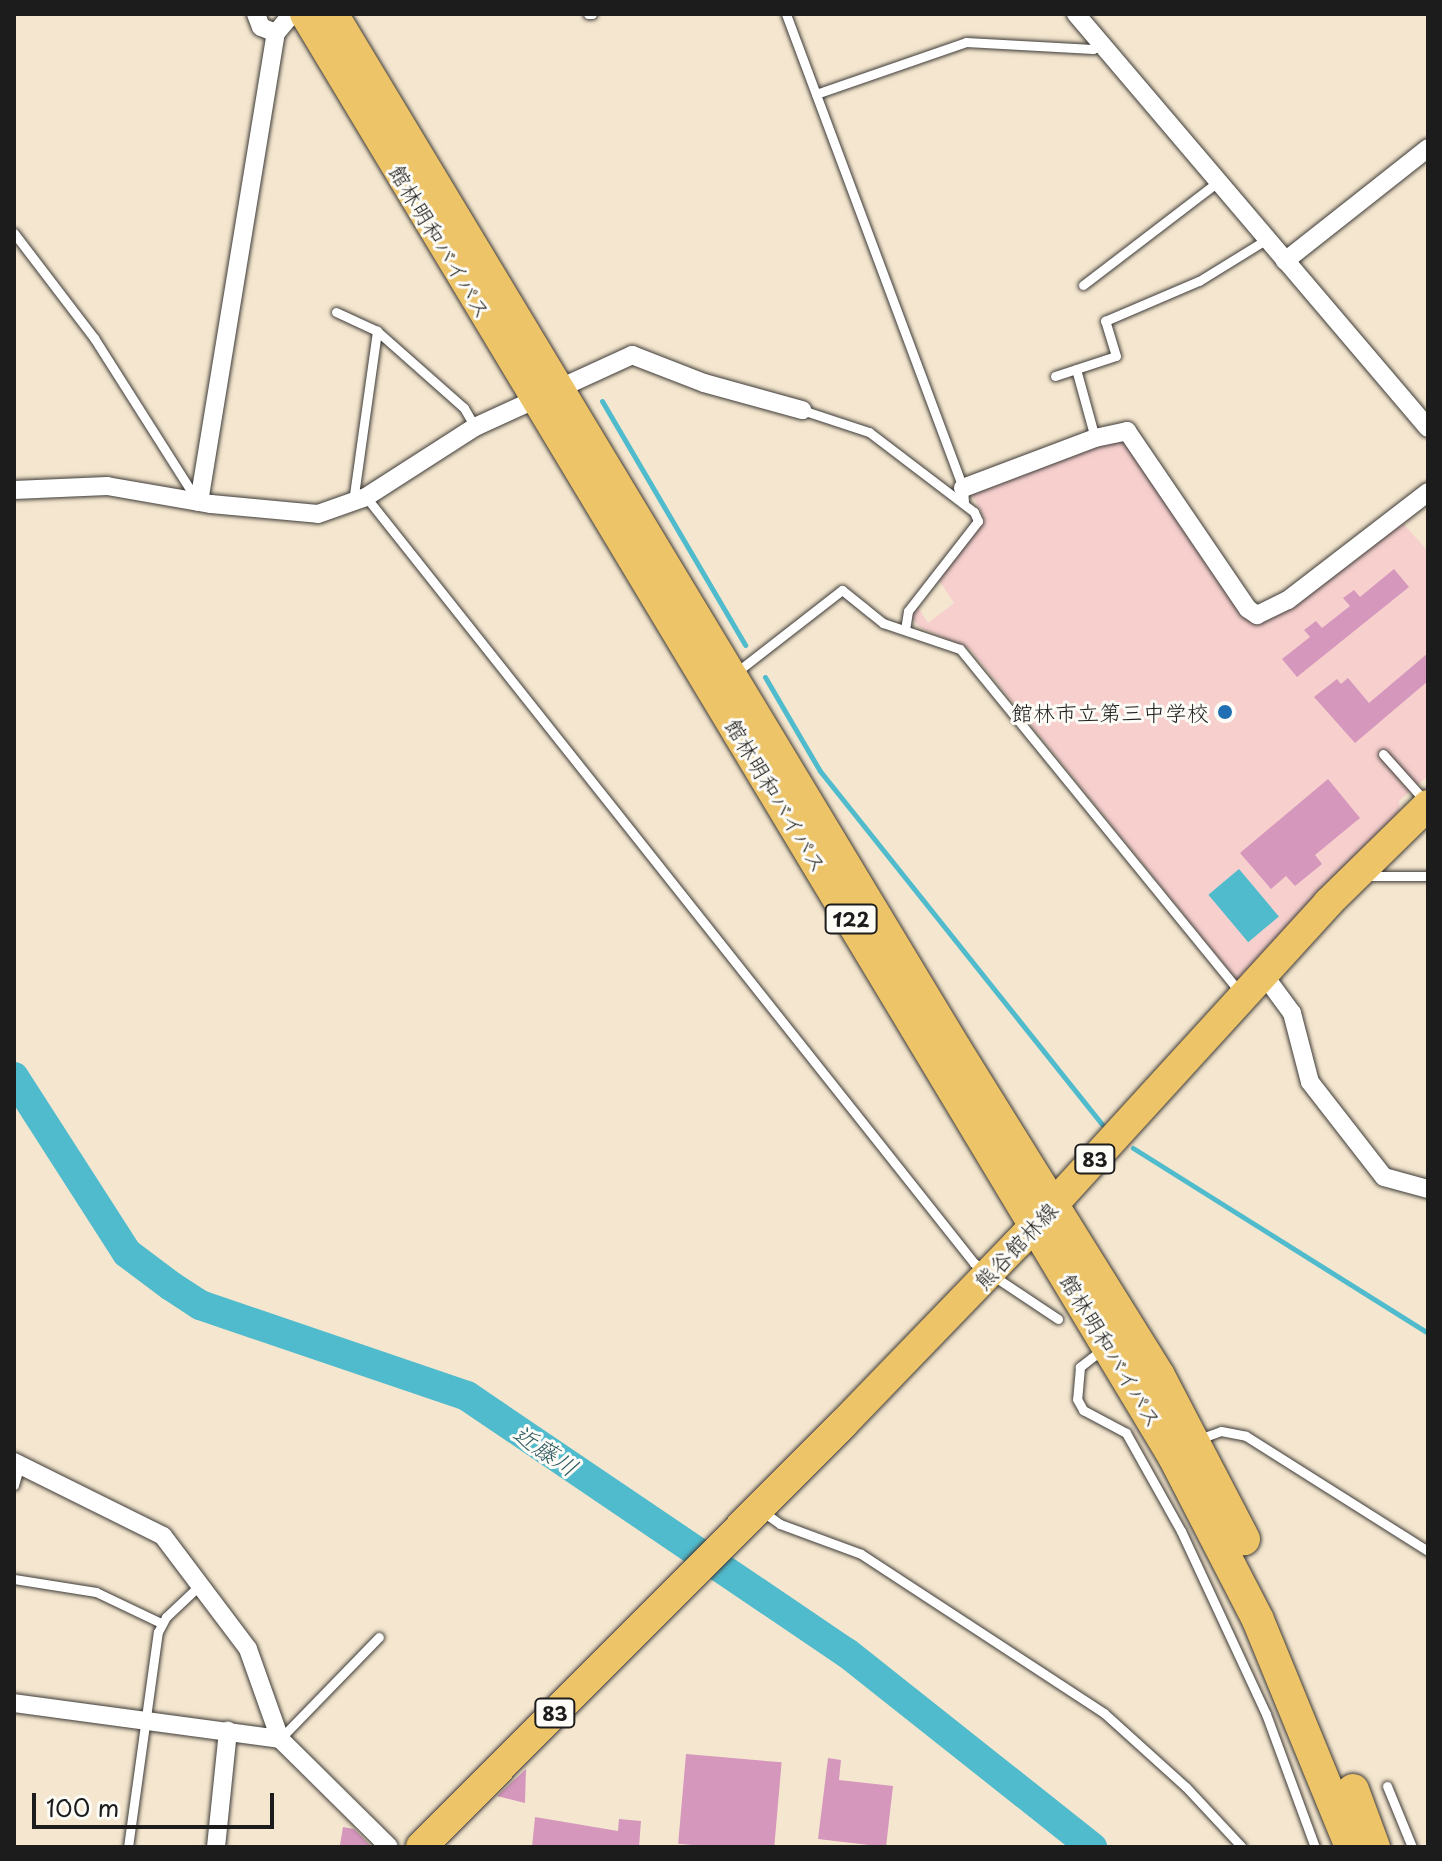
<!DOCTYPE html>
<html>
<head>
<meta charset="utf-8">
<style>
	body { margin:0 }
	#map { position:relative; width:1442px; height:1861px; overflow:hidden; background:#f5e7cf; font-family:"Playpen Sans","Klee One",sans-serif }
	div>[style] { position:absolute }
	.built>* { inset:0; background:#f7d0ce }
	.water>* { inset:0; background:#50bbcc; transform-origin:0 0 }
	.stream>* { height:5px; margin:-2.5px; padding:0 2.5px; transform-origin:2.5px; border-radius:2.5px; background:#50bbcc }
	.river>* { height:30px; margin:-15px; padding:0 15px; transform-origin:15px; border-radius:15px; background:#50bbcc }
	.building>* { inset:0; background:#d597bc; transform-origin:0 0 }
	.roads { filter:drop-shadow(0 0 2px #3d3a37) drop-shadow(0 0 2px #3d3a37) }
	.service>* { height:9px; margin:-4.5px; padding:0 4.5px; transform-origin:4.5px; border-radius:4.5px; background:#fff }
	.minor>* { height:18px; margin:-9px; padding:0 9px; transform-origin:9px; border-radius:9px; background:#fff }
	.primary>* { height:30px; margin:-15px; padding:0 15px; transform-origin:15px; border-radius:15px; background:#eec469 }
	.trunk>* { height:32px; margin:-16px; padding:0 16px; transform-origin:16px; border-radius:16px; background:#eec469 }
	.dots>* { width:22px; height:22px; translate:-50% -50%; box-sizing:border-box; border:4px solid #fdfcf7; border-radius:50% }
	span { translate:-50% -50%; white-space:nowrap; text-align:center; line-height:1.15; -webkit-text-stroke:6px #fdfcf7; paint-order:stroke }
	.shield-label span { padding:2px 6px; background:#fdfcf7; border:2px solid; border-radius:6px; -webkit-text-stroke-width:0 }
	.shield-label { font-size:20px; color:#1c1c1c; font-weight:700 }
	.street-label { font-size:22px; color:#1c1c1c }
	.poi-label { font-size:22px; color:#1c1c1c }
	.right { translate:-100% -50%; text-align:right }
	.water-label { font-size:24px; color:#315c62; font-style:italic }
	.frame { position:absolute; inset:0; border:16px solid #1c1c1c; pointer-events:none }
	.scale { position:absolute; left:32px; top:1793px; width:242px; height:36px; box-sizing:border-box; border:4px solid #1c1c1c; border-top:0; padding-left:10px; font-size:24px; line-height:28px; white-space:nowrap; color:#1c1c1c; -webkit-text-stroke:6px #fdfcf7; paint-order:stroke }
</style>
</head>
<body>
<div id="map">
	<div class="built">
		<div style="clip-path:polygon(1115px 436px,1129px 439px,1252px 623px,1291px 606px,1400px 520px,1428px 551px,1428px 776px,1399px 801px,1400px 816px,1244px 979px,1236px 979px,970px 649px,920px 627px,911px 617px,917px 606px,928px 623px,954px 603px,938px 579px,984px 518px,972px 494px)"></div>
	</div>
	<div class="water">
		<div style="left:1239px;top:869px;width:62px;height:40px;rotate:50deg"></div>
	</div>
	<div class="stream">
		<div style="left:602px;top:401px;width:283px;rotate:59.6deg"></div>
		<div style="left:765px;top:677px;width:109px;rotate:59.7deg"></div>
		<div style="left:820px;top:771px;width:452px;rotate:51.4deg"></div>
		<div style="left:1133px;top:1148px;width:348px;rotate:32.1deg"></div>
	</div>
	<div class="river">
		<div style="left:14px;top:1077px;width:209px;rotate:57.3deg"></div>
		<div style="left:127px;top:1253px;width:55px;rotate:36.9deg"></div>
		<div style="left:171px;top:1286px;width:35px;rotate:33deg"></div>
		<div style="left:200px;top:1305px;width:282px;rotate:18.8deg"></div>
		<div style="left:467px;top:1396px;width:459px;rotate:34.1deg"></div>
		<div style="left:847px;top:1653px;width:313px;rotate:38.4deg"></div>
	</div>
	<div class="building">
		<div style="clip-path:polygon(1394px 569px,1409px 587px,1297px 677px,1282px 659px,1310px 637px,1304px 630px,1316px 621px,1322px 628px,1350px 606px,1343px 598px,1354px 590px,1360px 597px)"></div>
		<div style="clip-path:polygon(1428px 653px,1428px 681px,1355px 743px,1314px 697px,1337px 679px,1341px 684px,1348px 678px,1369px 703px)"></div>
		<div style="clip-path:polygon(1328px 779px,1360px 818px,1315px 855px,1322px 864px,1295px 886px,1286px 876px,1271px 889px,1240px 853px)"></div>
		<div style="left:686px;top:1754px;width:96px;height:90px;rotate:5deg"></div>
		<div style="clip-path:polygon(828px 1758px,841px 1760px,839px 1780px,893px 1786px,886px 1847px,818px 1839px)"></div>
		<div style="clip-path:polygon(526px 1769px,525px 1803px,497px 1796px)"></div>
		<div style="clip-path:polygon(535px 1817px,618px 1831px,619px 1819px,641px 1821px,639px 1847px,532px 1847px)"></div>
		<div style="clip-path:polygon(343px 1827px,354px 1829px,372px 1847px,340px 1845px)"></div>
	</div>
	<div class="roads">
		<div class="service">
			<div style="left:588px;top:14px;width:4px"></div>
			<div style="left:786px;top:14px;width:506px;rotate:69.52deg"></div>
			<div style="left:963px;top:488px;width:15px;rotate:86deg"></div>
			<div style="left:816px;top:94px;width:159px;rotate:-19.1deg"></div>
			<div style="left:966px;top:42px;width:127px;rotate:3.2deg"></div>
			<div style="left:1093px;top:49px;width:10px;rotate:-24deg"></div>
			<div style="left:14px;top:233px;width:132px;rotate:52.7deg"></div>
			<div style="left:94px;top:338px;width:192px;rotate:57.6deg"></div>
			<div style="left:1083px;top:285px;width:171px;rotate:-37.4deg"></div>
			<div style="left:336px;top:312px;width:45px;rotate:24.9deg"></div>
			<div style="left:377px;top:331px;width:116px;rotate:41.5deg"></div>
			<div style="left:464px;top:408px;width:22px;rotate:60deg"></div>
			<div style="left:1076px;top:369px;width:72px;rotate:74.6deg"></div>
			<div style="left:1055px;top:376px;width:64px;rotate:-18.2deg"></div>
			<div style="left:1116px;top:356px;width:37px;rotate:-107deg"></div>
			<div style="left:1105px;top:321px;width:102px;rotate:-23.1deg"></div>
			<div style="left:1199px;top:281px;width:80px;rotate:-31.7deg"></div>
			<div style="left:802px;top:410px;width:71px;rotate:18.2deg"></div>
			<div style="left:869px;top:432px;width:132px;rotate:37.3deg"></div>
			<div style="left:974px;top:512px;width:10px;rotate:66deg"></div>
			<div style="left:978px;top:521px;width:114px;rotate:127.9deg"></div>
			<div style="left:908px;top:611px;width:18px;rotate:99deg"></div>
			<div style="left:366px;top:497px;width:978px;rotate:51.56deg"></div>
			<div style="left:974px;top:1263px;width:101px;rotate:33.7deg"></div>
			<div style="left:353px;top:502px;width:173px;rotate:-82deg"></div>
			<div style="left:734px;top:674px;width:137px;rotate:-37.9deg"></div>
			<div style="left:842px;top:590px;width:53px;rotate:38.8deg"></div>
			<div style="left:883px;top:623px;width:81px;rotate:18.7deg"></div>
			<div style="left:960px;top:649px;width:441px;rotate:50.8deg"></div>
			<div style="left:1383px;top:754px;width:64px;rotate:48.1deg"></div>
			<div style="left:1364px;top:876px;width:64px"></div>
			<div style="left:1104px;top:1348px;width:31px;rotate:142deg"></div>
			<div style="left:1080px;top:1367px;width:32px;rotate:95deg"></div>
			<div style="left:1077px;top:1399px;width:13px;rotate:61deg"></div>
			<div style="left:1083px;top:1410px;width:49px;rotate:28.1deg"></div>
			<div style="left:1126px;top:1433px;width:112px;rotate:60.7deg"></div>
			<div style="left:1181px;top:1531px;width:202px;rotate:65.1deg"></div>
			<div style="left:1266px;top:1714px;width:142px;rotate:69.8deg"></div>
			<div style="left:1199px;top:1439px;width:23px;rotate:-20deg"></div>
			<div style="left:1221px;top:1431px;width:25px;rotate:11deg"></div>
			<div style="left:1246px;top:1436px;width:215px;rotate:32.3deg"></div>
			<div style="left:14px;top:1485px;width:22px;rotate:-74deg"></div>
			<div style="left:762px;top:1511px;width:22px;rotate:36deg"></div>
			<div style="left:780px;top:1524px;width:86px;rotate:20.3deg"></div>
			<div style="left:861px;top:1554px;width:290px;rotate:33.2deg"></div>
			<div style="left:1104px;top:1713px;width:110px;rotate:42.1deg"></div>
			<div style="left:1186px;top:1787px;width:82px;rotate:47deg"></div>
			<div style="left:14px;top:1579px;width:83px;rotate:9deg"></div>
			<div style="left:96px;top:1592px;width:72px;rotate:25.5deg"></div>
			<div style="left:280px;top:1739px;width:142px;rotate:-45.9deg"></div>
			<div style="left:1387px;top:1786px;width:66px;rotate:67.7deg"></div>
			<div style="left:128px;top:1847px;width:217px;rotate:-82.1deg"></div>
			<div style="left:158px;top:1632px;width:17px;rotate:-62deg"></div>
			<div style="left:166px;top:1617px;width:47px;rotate:-43.3deg"></div>
		</div>
		<div class="minor">
			<div style="left:256px;top:14px;width:14px;rotate:69deg"></div>
			<div style="left:261px;top:27px;width:16px;rotate:22deg"></div>
			<div style="left:1076px;top:14px;width:543px;rotate:49.63deg"></div>
			<div style="left:1285px;top:261px;width:182px;rotate:-38.3deg"></div>
			<div style="left:963px;top:488px;width:141px;rotate:-20.7deg"></div>
			<div style="left:1095px;top:438px;width:33px;rotate:-12deg"></div>
			<div style="left:1127px;top:431px;width:215px;rotate:55.8deg"></div>
			<div style="left:1248px;top:609px;width:11px;rotate:34deg"></div>
			<div style="left:1257px;top:615px;width:34px;rotate:-26deg"></div>
			<div style="left:1288px;top:600px;width:177px;rotate:-37.6deg"></div>
			<div style="left:14px;top:490px;width:93px;rotate:-2.5deg"></div>
			<div style="left:107px;top:486px;width:106px;rotate:9.8deg"></div>
			<div style="left:211px;top:504px;width:107px;rotate:5.3deg"></div>
			<div style="left:318px;top:514px;width:51px;rotate:-19.5deg"></div>
			<div style="left:366px;top:497px;width:130px;rotate:-32.7deg"></div>
			<div style="left:475px;top:427px;width:173px;rotate:-24.6deg"></div>
			<div style="left:632px;top:355px;width:77px;rotate:21.3deg"></div>
			<div style="left:704px;top:383px;width:102px;rotate:15.4deg"></div>
			<div style="left:199px;top:502px;width:475px;rotate:-80.7deg"></div>
			<div style="left:276px;top:33px;width:25px;rotate:-50deg"></div>
			<div style="left:1264px;top:975px;width:47px;rotate:53.6deg"></div>
			<div style="left:1292px;top:1013px;width:71px;rotate:75.4deg"></div>
			<div style="left:1310px;top:1082px;width:120px;rotate:52.1deg"></div>
			<div style="left:1384px;top:1177px;width:46px;rotate:15.3deg"></div>
			<div style="left:14px;top:1462px;width:166px;rotate:26.4deg"></div>
			<div style="left:163px;top:1536px;width:141px;rotate:53deg"></div>
			<div style="left:248px;top:1649px;width:96px;rotate:70.4deg"></div>
			<div style="left:280px;top:1739px;width:153px;rotate:44.7deg"></div>
			<div style="left:14px;top:1703px;width:268px;rotate:7.7deg"></div>
			<div style="left:216px;top:1847px;width:117px;rotate:-84.1deg"></div>
		</div>
		<div class="primary">
			<div style="left:421px;top:1847px;width:598px;rotate:-45.07deg"></div>
			<div style="left:843px;top:1424px;width:252px;rotate:-46deg"></div>
			<div style="left:1018px;top:1243px;width:460px;rotate:-47.6deg"></div>
			<div style="left:1328px;top:903px;width:140px;rotate:-44.4deg"></div>
		</div>
		<div class="trunk">
			<div style="left:306px;top:14px;width:1684px;rotate:58.97deg"></div>
			<div style="left:1174px;top:1457px;width:183px;rotate:62.7deg"></div>
			<div style="left:1258px;top:1620px;width:245px;rotate:67.7deg"></div>
			<div style="left:332px;top:14px;width:1207px;rotate:58.93deg"></div>
			<div style="left:955px;top:1048px;width:386px;rotate:58.1deg"></div>
			<div style="left:1159px;top:1376px;width:184px;rotate:62.5deg"></div>
			<div style="left:1353px;top:1790px;width:61px;rotate:69.8deg"></div>
		</div>
	</div>
	<div class="dots">
		<div style="left:1225px;top:712px;background:#1f6fb2"></div>
	</div>
	<div class="shield-label">
		<span style="left:851px;top:919px">122</span>
		<span style="left:1095px;top:1159px">83</span>
		<span style="left:555px;top:1713px">83</span>
	</div>
	<div class="street-label">
		<span style="left:441px;top:241px;rotate:59deg">館林明和バイパス</span>
		<span style="left:777px;top:795px;rotate:59deg">館林明和バイパス</span>
		<span style="left:1015px;top:1245px;rotate:-47deg">熊谷館林線</span>
		<span style="left:1112px;top:1350px;rotate:59deg">館林明和バイパス</span>
	</div>
	<div class="poi-label">
		<span class="right" style="left:1209px;top:712px">館林市立第三中学校</span>
	</div>
	<div class="water-label">
		<span style="left:546px;top:1450px;rotate:34deg">近藤川</span>
	</div>
	<div class="frame"></div>
	<div class="scale">100 m</div>
</div>
</body>
</html>
